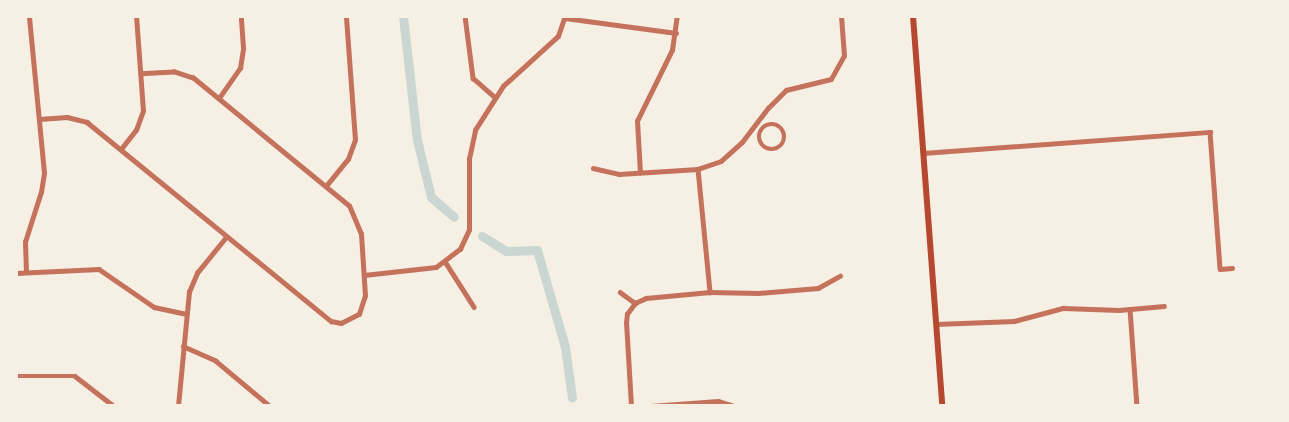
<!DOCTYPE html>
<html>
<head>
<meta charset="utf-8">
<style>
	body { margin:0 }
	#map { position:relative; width:1289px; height:422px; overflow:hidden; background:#f6efe4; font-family:"Sofia Sans Condensed",sans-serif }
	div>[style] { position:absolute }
	.canal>* { height:9px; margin:-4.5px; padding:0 4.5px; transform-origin:4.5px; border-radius:4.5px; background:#c9d6d2 }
	.minor>* { height:4.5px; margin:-2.25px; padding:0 2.25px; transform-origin:2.25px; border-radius:2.25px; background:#c5725c }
	.minor>.ring { margin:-2.25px; padding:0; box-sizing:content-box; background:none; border:4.5px solid #c5725c; border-radius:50% }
	.secondary>* { height:6px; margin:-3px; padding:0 3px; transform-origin:3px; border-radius:3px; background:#b5482f }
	span { translate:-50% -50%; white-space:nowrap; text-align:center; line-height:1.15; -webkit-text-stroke:4px #f6efe4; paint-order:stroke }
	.frame { position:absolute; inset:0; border:18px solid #f6efe4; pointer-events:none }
</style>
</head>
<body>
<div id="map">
	<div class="canal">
		<div style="left:403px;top:16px;width:125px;rotate:83.6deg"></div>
		<div style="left:417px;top:140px;width:59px;rotate:76.2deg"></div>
		<div style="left:431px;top:197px;width:30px;rotate:41deg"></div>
		<div style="left:482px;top:236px;width:28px;rotate:32deg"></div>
		<div style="left:506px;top:251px;width:31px;rotate:-2deg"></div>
		<div style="left:537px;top:250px;width:101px;rotate:73.9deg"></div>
		<div style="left:565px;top:347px;width:51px;rotate:82.2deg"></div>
	</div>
	<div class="minor">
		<div style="left:465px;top:16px;width:63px;rotate:82.6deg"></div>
		<div style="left:473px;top:78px;width:29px;rotate:41deg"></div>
		<div style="left:565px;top:18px;width:112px;rotate:7.7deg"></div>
		<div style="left:219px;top:98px;width:37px;rotate:-55deg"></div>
		<div style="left:240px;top:68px;width:20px;rotate:-81deg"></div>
		<div style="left:243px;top:48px;width:32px;rotate:-94deg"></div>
		<div style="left:39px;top:119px;width:28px;rotate:-4deg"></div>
		<div style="left:67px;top:117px;width:21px;rotate:14deg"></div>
		<div style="left:87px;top:122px;width:315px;rotate:39.2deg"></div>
		<div style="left:331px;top:321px;width:10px;rotate:11deg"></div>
		<div style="left:341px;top:323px;width:20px;rotate:-27deg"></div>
		<div style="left:359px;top:314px;width:19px;rotate:-72deg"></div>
		<div style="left:365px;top:296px;width:62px;rotate:-93.7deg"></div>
		<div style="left:361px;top:234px;width:30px;rotate:-113deg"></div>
		<div style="left:349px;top:206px;width:202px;rotate:-140.6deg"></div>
		<div style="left:193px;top:78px;width:20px;rotate:-162deg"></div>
		<div style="left:174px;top:72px;width:33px;rotate:177deg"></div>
		<div class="ring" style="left:759px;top:124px;width:21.5px;height:21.5px"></div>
		<div style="left:121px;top:149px;width:24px;rotate:-52deg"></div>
		<div style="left:136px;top:130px;width:20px;rotate:-70deg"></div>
		<div style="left:143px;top:111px;width:95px;rotate:-94.2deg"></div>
		<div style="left:923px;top:153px;width:288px;rotate:-4.2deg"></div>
		<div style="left:1210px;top:132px;width:137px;rotate:85.8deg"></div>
		<div style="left:1220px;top:269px;width:12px;rotate:-5deg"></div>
		<div style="left:593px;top:168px;width:27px;rotate:13deg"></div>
		<div style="left:619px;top:174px;width:79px;rotate:-3.6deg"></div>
		<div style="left:698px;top:169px;width:24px;rotate:-19deg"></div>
		<div style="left:721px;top:161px;width:28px;rotate:-42deg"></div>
		<div style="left:742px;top:142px;width:43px;rotate:-52.6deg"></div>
		<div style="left:768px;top:108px;width:25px;rotate:-45deg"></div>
		<div style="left:786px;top:90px;width:46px;rotate:-13.7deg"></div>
		<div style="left:831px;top:79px;width:26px;rotate:-61deg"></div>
		<div style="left:844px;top:56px;width:40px;rotate:-94.3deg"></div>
		<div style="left:698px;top:169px;width:124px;rotate:84.4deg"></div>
		<div style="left:640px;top:173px;width:52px;rotate:-93.3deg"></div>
		<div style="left:637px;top:121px;width:79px;rotate:-63.8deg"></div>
		<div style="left:672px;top:50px;width:34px;rotate:-82deg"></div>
		<div style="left:326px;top:186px;width:35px;rotate:-51deg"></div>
		<div style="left:348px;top:159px;width:20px;rotate:-70deg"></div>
		<div style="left:355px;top:140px;width:124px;rotate:-94.2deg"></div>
		<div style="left:446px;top:263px;width:52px;rotate:57.5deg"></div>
		<div style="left:26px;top:272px;width:30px;rotate:-92deg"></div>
		<div style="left:25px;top:242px;width:52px;rotate:-72.3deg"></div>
		<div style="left:41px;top:192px;width:19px;rotate:-81deg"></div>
		<div style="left:44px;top:173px;width:158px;rotate:-95.5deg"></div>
		<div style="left:16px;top:273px;width:83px;rotate:-2.8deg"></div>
		<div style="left:99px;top:269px;width:67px;rotate:34.6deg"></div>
		<div style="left:154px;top:307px;width:33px;rotate:12deg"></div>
		<div style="left:364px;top:275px;width:72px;rotate:-6.3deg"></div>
		<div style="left:436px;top:267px;width:30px;rotate:-37deg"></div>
		<div style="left:460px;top:249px;width:21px;rotate:-65deg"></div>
		<div style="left:469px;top:230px;width:71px;rotate:-90deg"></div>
		<div style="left:469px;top:159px;width:30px;rotate:-78deg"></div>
		<div style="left:475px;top:130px;width:52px;rotate:-57.5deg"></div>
		<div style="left:503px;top:86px;width:74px;rotate:-42.3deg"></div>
		<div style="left:558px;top:36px;width:21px;rotate:-71deg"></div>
		<div style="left:620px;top:292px;width:19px;rotate:36deg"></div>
		<div style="left:1130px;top:309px;width:97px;rotate:85.9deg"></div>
		<div style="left:936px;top:324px;width:78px;rotate:-2.2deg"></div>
		<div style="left:1014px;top:321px;width:51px;rotate:-14.9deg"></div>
		<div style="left:1063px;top:308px;width:56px;rotate:2deg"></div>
		<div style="left:1119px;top:310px;width:45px;rotate:-5.1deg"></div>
		<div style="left:183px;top:346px;width:36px;rotate:24deg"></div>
		<div style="left:216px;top:361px;width:70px;rotate:39.8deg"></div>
		<div style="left:16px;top:376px;width:59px"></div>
		<div style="left:75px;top:376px;width:49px;rotate:37.6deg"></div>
		<div style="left:178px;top:406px;width:115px;rotate:-84.5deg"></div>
		<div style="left:189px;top:292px;width:21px;rotate:-67deg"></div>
		<div style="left:197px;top:273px;width:46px;rotate:-51.1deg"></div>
		<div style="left:631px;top:406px;width:83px;rotate:-93.4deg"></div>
		<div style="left:626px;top:323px;width:9px;rotate:-84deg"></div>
		<div style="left:627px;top:314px;width:14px;rotate:-54deg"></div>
		<div style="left:635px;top:303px;width:12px;rotate:-24deg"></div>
		<div style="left:646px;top:298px;width:64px;rotate:-5.4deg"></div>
		<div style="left:710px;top:292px;width:48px;rotate:1.2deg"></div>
		<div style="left:758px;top:293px;width:60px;rotate:-4.8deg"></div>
		<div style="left:818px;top:288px;width:25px;rotate:-29deg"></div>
		<div style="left:650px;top:406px;width:68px;rotate:-4.2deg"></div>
		<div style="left:718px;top:401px;width:17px;rotate:17deg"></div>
	</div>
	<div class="secondary">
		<div style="left:913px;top:16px;width:391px;rotate:85.7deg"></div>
	</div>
	<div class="frame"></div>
</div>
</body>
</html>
